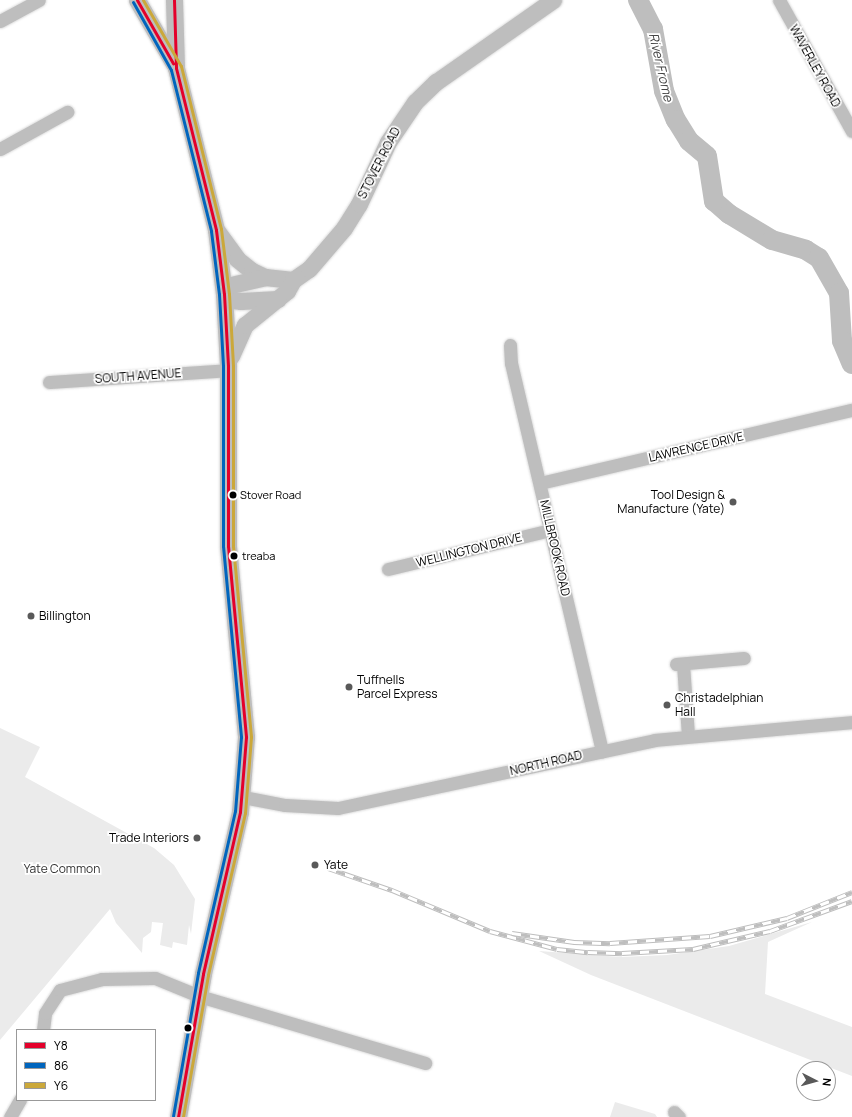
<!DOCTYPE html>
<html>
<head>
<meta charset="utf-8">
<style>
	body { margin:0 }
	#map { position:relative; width:852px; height:1117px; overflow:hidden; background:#fff; font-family:Manrope,sans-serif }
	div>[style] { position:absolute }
	.green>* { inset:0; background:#ebebeb }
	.river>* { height:20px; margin:-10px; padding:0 10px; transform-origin:10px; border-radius:10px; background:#bebebe }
	.roads { filter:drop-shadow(0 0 1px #dbdbdb) drop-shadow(0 0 1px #dbdbdb) }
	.minor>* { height:13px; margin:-6.5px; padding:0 6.5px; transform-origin:6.5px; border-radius:6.5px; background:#bebebe }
	.major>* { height:17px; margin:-8.5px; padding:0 8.5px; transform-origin:8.5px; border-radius:8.5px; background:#bebebe }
	.rail>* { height:4.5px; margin-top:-2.25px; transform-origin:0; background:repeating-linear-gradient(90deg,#fff 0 9px,#bebebe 0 18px); box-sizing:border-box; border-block:1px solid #bebebe }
	.bus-1>* { height:3px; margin:-1.5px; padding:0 1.5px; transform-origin:1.5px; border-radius:1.5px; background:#e4002b }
	.bus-2>* { height:3px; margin:-1.5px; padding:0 1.5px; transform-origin:1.5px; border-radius:1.5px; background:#0065bd }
	.bus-3>* { height:3px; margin:-1.5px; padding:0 1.5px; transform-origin:1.5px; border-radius:1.5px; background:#cba83a }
	.dots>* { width:11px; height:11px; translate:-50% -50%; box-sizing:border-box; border:2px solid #fff; border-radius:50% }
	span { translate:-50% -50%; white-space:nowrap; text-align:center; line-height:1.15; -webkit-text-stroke:3.5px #fff; paint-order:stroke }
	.bus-label { font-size:11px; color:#000 }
	.left { translate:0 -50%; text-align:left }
	.street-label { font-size:12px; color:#000 }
	.poi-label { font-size:12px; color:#000 }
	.right { translate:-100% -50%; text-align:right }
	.park-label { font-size:12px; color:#323232 }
	.water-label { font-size:13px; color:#434343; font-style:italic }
	.legend { position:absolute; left:16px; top:1029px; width:140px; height:72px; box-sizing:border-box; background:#fff; border:1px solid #999; margin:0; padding:5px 7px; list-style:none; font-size:12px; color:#000 }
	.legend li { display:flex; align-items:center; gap:8px; height:20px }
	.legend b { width:20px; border:1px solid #999 }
	.north { position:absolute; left:796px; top:1061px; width:40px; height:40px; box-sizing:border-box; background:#fff; border:1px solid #999; border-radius:50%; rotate:96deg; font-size:11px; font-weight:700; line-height:16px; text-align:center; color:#000 }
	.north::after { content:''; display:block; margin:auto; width:14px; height:18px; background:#595959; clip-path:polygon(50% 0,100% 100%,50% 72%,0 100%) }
</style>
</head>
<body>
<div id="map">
	<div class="green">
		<div style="clip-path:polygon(0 728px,40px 747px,25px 777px,154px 848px,174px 865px,195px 899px,191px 934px,189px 925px,187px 945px,173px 942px,172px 948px,160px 945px,163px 923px,152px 922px,151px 932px,143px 938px,142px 953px,116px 923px,110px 909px,0 1040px)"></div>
		<div style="clip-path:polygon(812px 922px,768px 942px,765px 994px,852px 1027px,852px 1076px,591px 975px,539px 951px,621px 957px,667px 955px,729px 946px)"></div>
		<div style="clip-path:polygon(615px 1102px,655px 1114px,657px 1117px,610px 1117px)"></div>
	</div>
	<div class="river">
		<div style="left:638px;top:0;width:33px;rotate:63deg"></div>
		<div style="left:653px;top:29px;width:63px;rotate:79.9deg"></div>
		<div style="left:664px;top:91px;width:31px;rotate:68deg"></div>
		<div style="left:676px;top:120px;width:25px;rotate:58deg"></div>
		<div style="left:689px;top:141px;width:23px;rotate:40deg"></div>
		<div style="left:707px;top:156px;width:46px;rotate:81.2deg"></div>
		<div style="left:714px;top:201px;width:20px;rotate:41deg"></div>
		<div style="left:729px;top:214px;width:50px;rotate:31.2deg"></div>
		<div style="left:772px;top:240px;width:35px;rotate:16deg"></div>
		<div style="left:806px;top:250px;width:15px;rotate:32deg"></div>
		<div style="left:819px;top:258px;width:40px;rotate:60.3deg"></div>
		<div style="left:839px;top:293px;width:48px;rotate:86.4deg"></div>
		<div style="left:842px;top:341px;width:25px;rotate:67deg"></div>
	</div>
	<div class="roads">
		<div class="minor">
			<div style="left:779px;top:0;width:150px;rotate:60.9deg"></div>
			<div style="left:0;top:21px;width:44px;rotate:-28.3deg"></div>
			<div style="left:0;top:149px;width:77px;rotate:-28.9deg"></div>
			<div style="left:510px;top:345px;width:18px;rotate:87deg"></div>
			<div style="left:511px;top:363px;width:399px;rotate:76.8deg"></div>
			<div style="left:49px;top:382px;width:179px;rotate:-3.8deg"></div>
			<div style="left:540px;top:483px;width:320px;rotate:-13.2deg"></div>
			<div style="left:388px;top:569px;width:167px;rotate:-13.5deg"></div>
			<div style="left:676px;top:664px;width:68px;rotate:-5deg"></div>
			<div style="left:683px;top:664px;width:72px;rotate:86deg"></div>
			<div style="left:243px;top:797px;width:43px;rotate:10.8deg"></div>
			<div style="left:285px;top:805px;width:53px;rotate:3.2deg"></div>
			<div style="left:338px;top:808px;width:324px;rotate:-12.1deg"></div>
			<div style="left:655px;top:740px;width:198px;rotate:-5.2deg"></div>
			<div style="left:43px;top:1030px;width:17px;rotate:-83deg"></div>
			<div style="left:45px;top:1013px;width:27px;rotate:-57deg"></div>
			<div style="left:60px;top:990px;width:43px;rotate:-14.7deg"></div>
			<div style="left:102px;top:979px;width:53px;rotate:-1.1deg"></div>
			<div style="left:155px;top:978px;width:48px;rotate:22.2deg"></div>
			<div style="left:199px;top:996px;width:236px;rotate:16.5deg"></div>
			<div style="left:674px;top:1112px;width:7px;rotate:45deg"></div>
			<div style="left:10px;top:1117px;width:20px;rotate:-60deg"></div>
		</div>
		<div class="major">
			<div style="left:137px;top:0;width:74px;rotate:60deg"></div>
			<div style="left:174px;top:0;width:68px;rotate:88.3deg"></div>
			<div style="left:176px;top:68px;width:167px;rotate:76.1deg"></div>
			<div style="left:216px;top:230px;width:64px;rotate:82.9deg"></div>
			<div style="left:224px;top:294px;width:72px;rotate:86.8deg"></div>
			<div style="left:228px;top:366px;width:180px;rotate:90deg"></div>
			<div style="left:228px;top:546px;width:192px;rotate:84.6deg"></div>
			<div style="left:246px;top:737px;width:75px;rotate:94.6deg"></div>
			<div style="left:240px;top:812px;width:166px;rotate:102.9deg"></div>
			<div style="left:203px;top:974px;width:145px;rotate:99.9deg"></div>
			<div style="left:217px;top:231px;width:34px;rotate:54deg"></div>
			<div style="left:237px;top:259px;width:19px;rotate:39deg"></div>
			<div style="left:252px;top:271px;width:14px;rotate:25deg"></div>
			<div style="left:265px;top:277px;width:28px;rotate:6deg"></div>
			<div style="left:224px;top:294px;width:10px;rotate:37deg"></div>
			<div style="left:232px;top:300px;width:9px;rotate:6deg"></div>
			<div style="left:241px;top:301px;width:37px;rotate:-3deg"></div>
			<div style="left:224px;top:294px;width:11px;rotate:-52deg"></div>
			<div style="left:231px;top:285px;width:35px;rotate:-13deg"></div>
			<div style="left:231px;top:356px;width:34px;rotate:-66deg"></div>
			<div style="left:245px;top:325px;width:54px;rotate:-39deg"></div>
			<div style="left:287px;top:291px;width:13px;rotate:-61deg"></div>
			<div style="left:293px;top:280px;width:19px;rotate:-35deg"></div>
			<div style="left:309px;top:269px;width:54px;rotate:-49.5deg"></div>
			<div style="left:344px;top:228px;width:28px;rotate:-58deg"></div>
			<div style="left:359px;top:204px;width:68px;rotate:-64.9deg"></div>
			<div style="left:388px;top:142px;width:48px;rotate:-56deg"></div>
			<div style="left:415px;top:102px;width:29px;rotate:-44deg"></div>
			<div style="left:436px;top:82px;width:143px;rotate:-35deg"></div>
		</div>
	</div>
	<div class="rail">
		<div style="left:328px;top:868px;width:68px;rotate:19deg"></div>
		<div style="left:392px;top:890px;width:106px;rotate:22.7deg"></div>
		<div style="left:490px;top:931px;width:69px;rotate:15deg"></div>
		<div style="left:557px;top:949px;width:31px;rotate:6deg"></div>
		<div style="left:588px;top:952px;width:34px;rotate:2deg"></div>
		<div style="left:622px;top:953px;width:71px;rotate:-3.2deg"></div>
		<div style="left:693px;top:949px;width:79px;rotate:-13.2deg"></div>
		<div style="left:770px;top:931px;width:87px;rotate:-20.1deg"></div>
		<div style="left:512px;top:933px;width:63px;rotate:8.3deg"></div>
		<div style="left:574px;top:942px;width:36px;rotate:2deg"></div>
		<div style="left:610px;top:943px;width:100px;rotate:-4deg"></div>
		<div style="left:710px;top:936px;width:79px;rotate:-13.2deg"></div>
		<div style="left:787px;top:918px;width:70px;rotate:-21.8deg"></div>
	</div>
	<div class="bus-1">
		<div style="left:137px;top:0;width:73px;rotate:60.3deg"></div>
		<div style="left:174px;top:0;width:68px;rotate:88.3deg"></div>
		<div style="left:176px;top:68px;width:167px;rotate:76.1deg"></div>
		<div style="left:216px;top:230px;width:64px;rotate:82.9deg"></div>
		<div style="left:224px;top:294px;width:72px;rotate:86.8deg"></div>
		<div style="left:228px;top:366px;width:180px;rotate:90deg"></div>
		<div style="left:228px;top:546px;width:192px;rotate:84.6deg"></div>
		<div style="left:246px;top:737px;width:75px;rotate:94.6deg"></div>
		<div style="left:240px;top:812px;width:166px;rotate:102.9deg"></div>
		<div style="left:203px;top:974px;width:145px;rotate:99.9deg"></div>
	</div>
	<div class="bus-2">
		<div style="left:133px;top:2px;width:78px;rotate:60.8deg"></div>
		<div style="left:171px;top:70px;width:166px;rotate:76deg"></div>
		<div style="left:211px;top:231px;width:64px;rotate:82.8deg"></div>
		<div style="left:219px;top:294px;width:72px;rotate:86.8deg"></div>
		<div style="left:223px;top:366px;width:180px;rotate:90deg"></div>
		<div style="left:223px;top:546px;width:192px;rotate:84.6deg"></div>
		<div style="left:241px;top:737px;width:74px;rotate:94.6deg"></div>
		<div style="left:235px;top:811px;width:166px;rotate:102.9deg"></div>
		<div style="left:198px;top:973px;width:145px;rotate:99.9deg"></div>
	</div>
	<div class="bus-3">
		<div style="left:143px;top:0;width:76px;rotate:60.1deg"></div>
		<div style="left:181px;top:66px;width:168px;rotate:76.2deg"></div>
		<div style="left:221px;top:229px;width:65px;rotate:83deg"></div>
		<div style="left:229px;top:294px;width:72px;rotate:86.8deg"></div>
		<div style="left:233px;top:366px;width:180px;rotate:90deg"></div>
		<div style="left:233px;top:546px;width:192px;rotate:84.6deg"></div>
		<div style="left:251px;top:737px;width:76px;rotate:94.5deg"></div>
		<div style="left:245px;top:813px;width:166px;rotate:102.9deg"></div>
		<div style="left:208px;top:975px;width:144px;rotate:100deg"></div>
	</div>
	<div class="dots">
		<div style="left:233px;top:495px;background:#000"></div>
		<div style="left:733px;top:502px;background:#595959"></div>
		<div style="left:234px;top:556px;background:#000"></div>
		<div style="left:31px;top:616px;background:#595959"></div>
		<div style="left:349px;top:687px;background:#595959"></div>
		<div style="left:667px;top:705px;background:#595959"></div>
		<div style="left:197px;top:838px;background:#595959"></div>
		<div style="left:315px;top:865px;background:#595959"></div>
		<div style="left:188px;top:1028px;background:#000"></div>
	</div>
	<div class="bus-label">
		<span class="left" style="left:240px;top:495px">Stover Road</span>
		<span class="left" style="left:242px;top:556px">treaba</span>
	</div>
	<div class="street-label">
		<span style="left:815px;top:66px;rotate:61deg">WAVERLEY ROAD</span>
		<span style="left:379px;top:163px;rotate:-63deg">STOVER ROAD</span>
		<span style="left:138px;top:376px;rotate:-4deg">SOUTH AVENUE</span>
		<span style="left:696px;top:447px;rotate:-13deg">LAWRENCE DRIVE</span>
		<span style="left:555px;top:548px;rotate:77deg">MILLBROOK ROAD</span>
		<span style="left:469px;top:550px;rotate:-14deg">WELLINGTON DRIVE</span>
		<span style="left:546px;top:763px;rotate:-13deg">NORTH ROAD</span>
	</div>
	<div class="poi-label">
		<span class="right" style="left:725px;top:502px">Tool Design &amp;<br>Manufacture (Yate)</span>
		<span class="left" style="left:39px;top:616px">Billington</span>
		<span class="left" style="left:357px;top:687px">Tuffnells<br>Parcel Express</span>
		<span class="left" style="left:675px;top:705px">Christadelphian<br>Hall</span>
		<span class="right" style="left:189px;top:838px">Trade Interiors</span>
		<span class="left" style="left:324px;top:865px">Yate</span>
	</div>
	<div class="park-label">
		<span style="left:62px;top:869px">Yate Common</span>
	</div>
	<div class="water-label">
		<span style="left:661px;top:67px;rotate:77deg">River Frome</span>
	</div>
	<ul class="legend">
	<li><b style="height:5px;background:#e4002b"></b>Y8</li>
	<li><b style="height:5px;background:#0065bd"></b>86</li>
	<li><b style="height:5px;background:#cba83a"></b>Y6</li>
	</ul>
	<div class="north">N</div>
</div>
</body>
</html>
